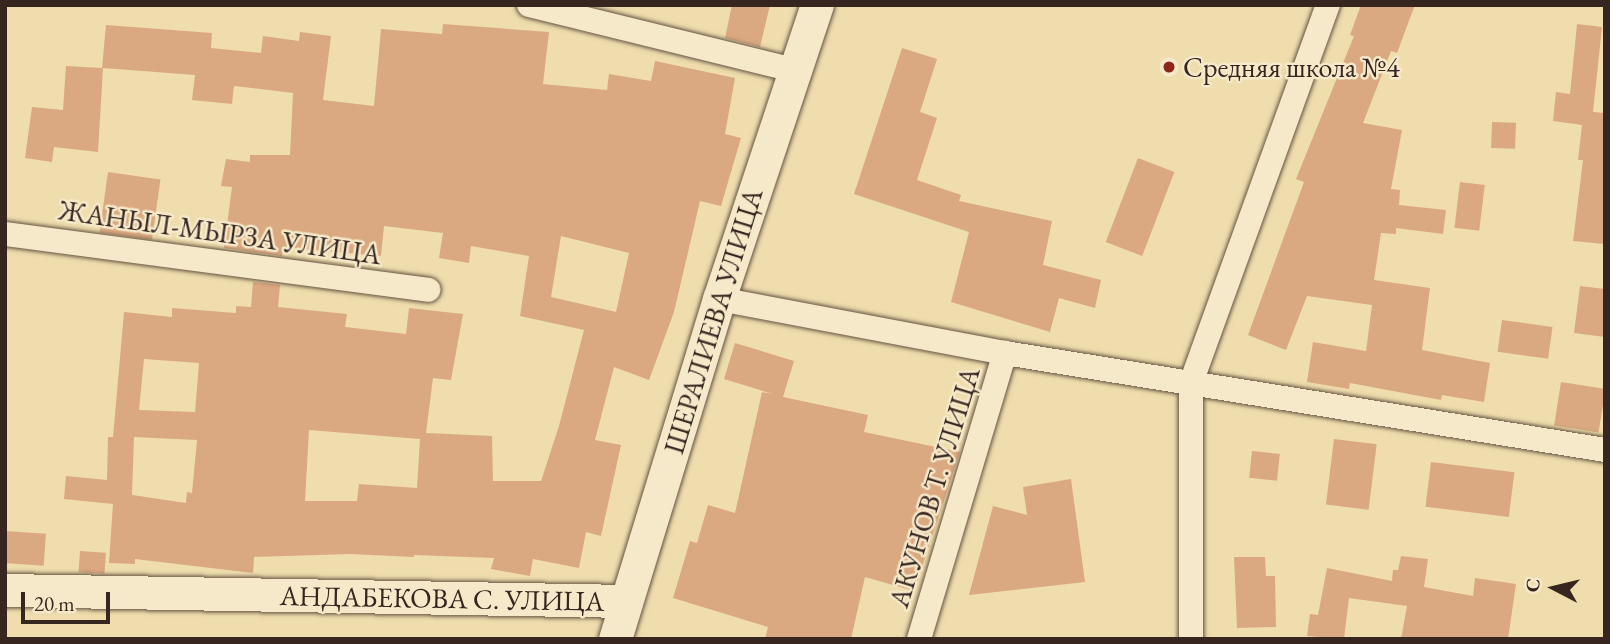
<!DOCTYPE html>
<html>
<head>
<meta charset="utf-8">
<style>
	body { margin:0 }
	#map { position:relative; width:1610px; height:644px; overflow:hidden; background:#efddad; font-family:"EB Garamond",serif }
	div>[style] { position:absolute }
	.building>* { inset:0; background:#dba981; transform-origin:0 0 }
	.roads { filter:drop-shadow(0 0 2px #655442) drop-shadow(0 0 2px #655442) }
	.street>* { height:24px; margin:-12px; padding:0 12px; transform-origin:12px; border-radius:12px; background:#f5e9ca }
	.secondary>* { height:33px; margin:-16.5px; padding:0 16.5px; transform-origin:16.5px; border-radius:16.5px; background:#f5e9ca }
	.dots>* { width:19px; height:19px; translate:-50% -50%; box-sizing:border-box; border:4px solid #f5e9ca; border-radius:50% }
	span { translate:-50% -50%; white-space:nowrap; text-align:center; line-height:1.15; -webkit-text-stroke:5px #f5e9ca; paint-order:stroke }
	.poi-label { font-size:28px; color:#37261f }
	.left { translate:0 -50%; text-align:left }
	.street-label { font-size:28px; color:#37261f }
	.frame { position:absolute; inset:0; border:7px solid #37261f; pointer-events:none }
	.north { position:absolute; left:1519px; top:553px; width:70px; height:70px; -webkit-text-stroke:5px #f5e9ca; paint-order:stroke; rotate:277deg; font-size:19px; font-weight:700; line-height:28px; text-align:center; color:#37261f }
	.north::after { content:''; display:block; margin:auto; width:24px; height:32px; background:#37261f; clip-path:polygon(50% 0,100% 100%,50% 72%,0 100%) }
	.scale { position:absolute; left:21px; top:592px; width:89px; height:32px; box-sizing:border-box; border:4px solid #37261f; border-top:0; padding-left:9px; font-size:21px; line-height:24px; white-space:nowrap; color:#37261f; -webkit-text-stroke:5px #f5e9ca; paint-order:stroke }
</style>
</head>
<body>
<div id="map">
	<div class="building">
		<div style="clip-path:polygon(732px 5px,770px 5px,760px 47px,725px 38px)"></div>
		<div style="clip-path:polygon(1361px 5px,1415px 5px,1397px 53px,1391px 51px,1363px 123px,1402px 130px,1391px 189px,1400px 190px,1399px 205px,1446px 210px,1443px 234px,1396px 228px,1396px 234px,1381px 233px,1374px 280px,1430px 288px,1422px 350px,1490px 363px,1484px 402px,1442px 395px,1441px 400px,1350px 383px,1349px 389px,1307px 382px,1313px 342px,1366px 351px,1372px 305px,1307px 296px,1286px 350px,1248px 335px,1304px 182px,1296px 179px,1354px 36px,1350px 35px)"></div>
		<div style="clip-path:polygon(evenodd,443px 24px,549px 32px,543px 84px,607px 90px,609px 74px,651px 81px,655px 61px,735px 78px,725px 134px,741px 138px,721px 206px,700px 201px,674px 312px,649px 380px,614px 367px,595px 440px,621px 445px,601px 536px,586px 532px,579px 568px,533px 559px,530px 576px,491px 569px,494px 558px,414px 555px,414px 557px,350px 554px,254px 557px,253px 573px,135px 559px,135px 564px,109px 563px,113px 504px,64px 499px,66px 476px,107px 480px,108px 437px,113px 437px,124px 312px,172px 317px,172px 308px,236px 313px,236px 306px,251px 307px,253px 282px,280px 285px,278px 307px,347px 314px,345px 327px,406px 334px,409px 308px,463px 314px,451px 380px,433px 378px,426px 433px,492px 436px,493px 481px,541px 481px,559px 426px,584px 330px,520px 316px,529px 256px,471px 246px,469px 263px,439px 258px,443px 233px,384px 226px,381px 256px,282px 247px,282px 256px,224px 248px,232px 187px,221px 186px,226px 159px,250px 162px,250px 155px,290px 155px,293px 93px,234px 86px,232px 104px,192px 100px,195px 75px,103px 68px,98px 152px,54px 147px,52px 162px,25px 158px,32px 107px,63px 110px,66px 66px,102px 68px,106px 25px,212px 33px,211px 48px,261px 53px,263px 36px,299px 41px,300px 32px,331px 36px,323px 100px,374px 106px,381px 29px,442px 34px,443px 24px,561px 236px,629px 253px,616px 312px,551px 297px,561px 236px,443px 24px,144px 359px,199px 363px,195px 412px,139px 410px,144px 359px,443px 24px,309px 430px,420px 439px,417px 488px,359px 484px,357px 501px,305px 501px,309px 430px,443px 24px,134px 437px,197px 440px,192px 493px,187px 492px,186px 503px,132px 495px,134px 437px)"></div>
		<div style="clip-path:polygon(1577px 24px,1602px 27px,1593px 112px,1605px 113px,1605px 244px,1573px 241px,1583px 160px,1578px 160px,1582px 125px,1553px 121px,1556px 92px,1570px 94px)"></div>
		<div style="clip-path:polygon(902px 48px,937px 59px,920px 112px,937px 118px,917px 180px,961px 195px,959px 201px,1052px 221px,1043px 265px,1101px 280px,1095px 308px,1059px 298px,1050px 332px,951px 302px,969px 232px,854px 194px)"></div>
		<div style="left:1492px;top:122px;width:24px;height:26px;rotate:2deg"></div>
		<div style="left:1138px;top:158px;width:39px;height:90px;rotate:21deg"></div>
		<div style="left:108px;top:172px;width:53px;height:61px;rotate:8deg"></div>
		<div style="left:1460px;top:182px;width:25px;height:46px;rotate:7deg"></div>
		<div style="clip-path:polygon(1580px 286px,1605px 289px,1605px 337px,1574px 333px)"></div>
		<div style="left:1502px;top:320px;width:51px;height:32px;rotate:8deg"></div>
		<div style="clip-path:polygon(735px 343px,794px 361px,783px 397px,868px 415px,864px 432px,960px 452px,914px 591px,865px 577px,851px 639px,765px 639px,768px 627px,673px 598px,690px 541px,697px 543px,708px 505px,735px 513px,762px 392px,773px 394px,724px 379px)"></div>
		<div style="left:1561px;top:382px;width:45px;height:44px;rotate:9deg"></div>
		<div style="left:1334px;top:439px;width:43px;height:66px;rotate:7deg"></div>
		<div style="left:1252px;top:451px;width:28px;height:27px;rotate:6deg"></div>
		<div style="left:1431px;top:462px;width:84px;height:45px;rotate:7deg"></div>
		<div style="clip-path:polygon(1071px 479px,1085px 582px,969px 595px,993px 506px,1027px 515px,1023px 487px)"></div>
		<div style="left:5px;top:531px;width:41px;height:32px;rotate:4deg"></div>
		<div style="left:80px;top:551px;width:26px;height:21px;rotate:4deg"></div>
		<div style="clip-path:polygon(1401px 556px,1428px 559px,1424px 587px,1473px 596px,1475px 578px,1516px 584px,1508px 639px,1401px 639px,1407px 606px,1349px 598px,1344px 639px,1307px 636px,1310px 614px,1318px 615px,1327px 568px,1392px 581px,1393px 570px,1398px 570px)"></div>
		<div style="clip-path:polygon(1234px 557px,1265px 557px,1266px 576px,1275px 576px,1276px 627px,1237px 628px)"></div>
	</div>
	<div class="roads">
		<div class="street">
			<div style="left:529px;top:5px;width:272px;rotate:13.8deg"></div>
			<div style="left:5px;top:234px;width:427px;rotate:7.5deg"></div>
			<div style="left:719px;top:299px;width:291px;rotate:10.7deg"></div>
			<div style="left:1005px;top:353px;width:608px;rotate:9.18deg"></div>
			<div style="left:919px;top:639px;width:299px;rotate:-73.3deg"></div>
			<div style="left:1191px;top:639px;width:256px;rotate:-90deg"></div>
			<div style="left:1191px;top:383px;width:402px;rotate:-70.1deg"></div>
		</div>
		<div class="secondary">
			<div style="left:5px;top:590px;width:621px;rotate:1.01deg"></div>
			<div style="left:615px;top:639px;width:356px;rotate:-73deg"></div>
			<div style="left:719px;top:299px;width:310px;rotate:-71.6deg"></div>
		</div>
	</div>
	<div class="dots">
		<div style="left:1169px;top:67px;background:#8f2418"></div>
	</div>
	<div class="poi-label">
		<span class="left" style="left:1183px;top:67px">Средняя школа №4</span>
	</div>
	<div class="street-label">
		<span style="left:220px;top:232px;rotate:8deg">ЖАНЫЛ-МЫРЗА УЛИЦА</span>
		<span style="left:713px;top:321px;rotate:-73deg">ШЕРАЛИЕВА УЛИЦА</span>
		<span style="left:934px;top:487px;rotate:-73deg">АКУНОВ Т. УЛИЦА</span>
		<span style="left:442px;top:598px;rotate:1deg">АНДАБЕКОВА С. УЛИЦА</span>
	</div>
	<div class="frame"></div>
	<div class="north">С</div>
	<div class="scale">20 m</div>
</div>
</body>
</html>
